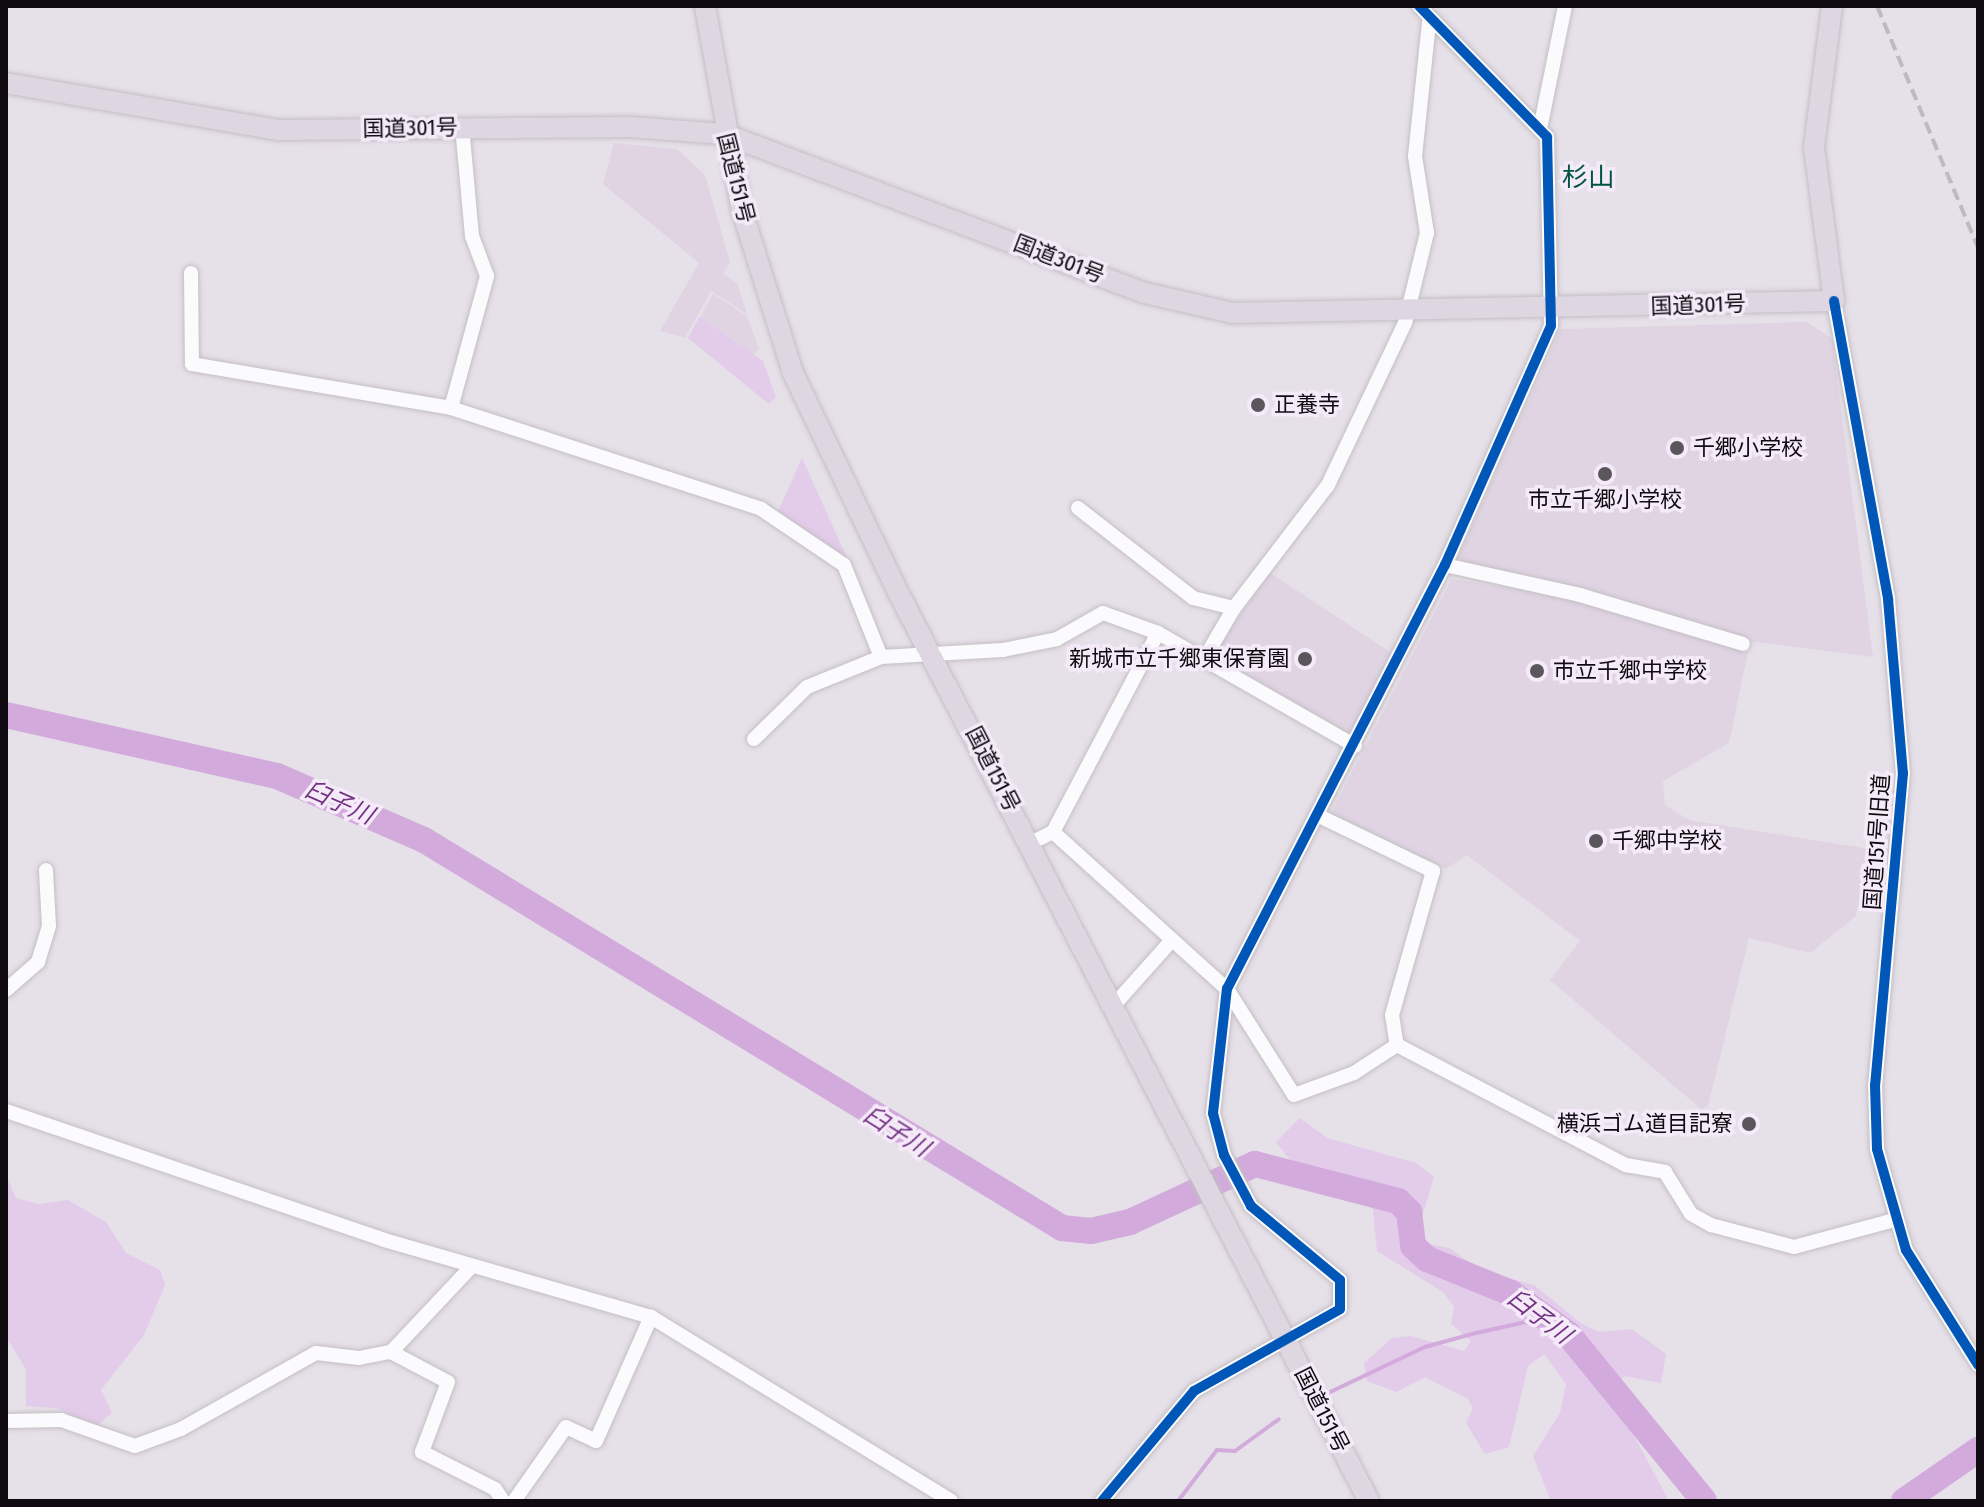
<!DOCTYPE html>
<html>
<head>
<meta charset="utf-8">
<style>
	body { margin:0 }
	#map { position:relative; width:1984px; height:1507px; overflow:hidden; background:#e6e0e8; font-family:"Fira Sans Condensed","Noto Sans JP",sans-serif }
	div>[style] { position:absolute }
	.built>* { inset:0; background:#e0d4e3 }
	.green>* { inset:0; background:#e3cbea }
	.stream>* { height:4px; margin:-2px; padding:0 2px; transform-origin:2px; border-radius:2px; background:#d2aadc }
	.river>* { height:26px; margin:-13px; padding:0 13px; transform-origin:13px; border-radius:13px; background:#d2aadc }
	.roads { filter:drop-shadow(0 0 2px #c3bfc4) drop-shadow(0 0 2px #c3bfc4) }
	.minor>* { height:14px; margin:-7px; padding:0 7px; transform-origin:7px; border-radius:7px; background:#fbfafc }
	.highway>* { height:20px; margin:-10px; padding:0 10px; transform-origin:10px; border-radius:10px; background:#ded6e0 }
	.rail>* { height:4px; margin-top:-2px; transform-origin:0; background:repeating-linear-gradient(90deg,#bcbbbd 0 12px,transparent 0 18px) }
	.cycleway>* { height:10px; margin:-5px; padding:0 5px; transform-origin:5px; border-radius:5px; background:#0057b8 }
	.dots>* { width:22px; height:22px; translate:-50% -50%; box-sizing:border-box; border:4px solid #f5eaf8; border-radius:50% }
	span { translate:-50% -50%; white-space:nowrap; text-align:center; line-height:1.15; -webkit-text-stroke:7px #f5eaf8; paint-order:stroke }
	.street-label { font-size:22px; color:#0f0b10 }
	.poi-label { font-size:22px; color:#0f0b10 }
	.left { translate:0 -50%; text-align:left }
	.right { translate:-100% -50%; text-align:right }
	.water-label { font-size:24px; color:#733283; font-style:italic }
	.quarter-label { font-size:26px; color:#005540 }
	.frame { position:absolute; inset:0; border:8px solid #0f0b10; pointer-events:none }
</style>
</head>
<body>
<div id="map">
	<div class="built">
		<div style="clip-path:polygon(614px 143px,677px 149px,705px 175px,730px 262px,723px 274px,737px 283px,747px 314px,711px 291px,685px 338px,660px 331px,699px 263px,603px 184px)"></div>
		<div style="clip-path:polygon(713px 294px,747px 316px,759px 349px,753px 354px,701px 316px)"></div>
		<div style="clip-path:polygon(1807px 322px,1832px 339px,1873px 657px,1741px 640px,1556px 581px,1461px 565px,1458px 557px,1561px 329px)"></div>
		<div style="clip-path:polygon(1270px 573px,1393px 654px,1352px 735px,1221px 664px,1217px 648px)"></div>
		<div style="clip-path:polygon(1452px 579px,1588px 600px,1748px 652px,1729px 743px,1663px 781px,1665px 805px,1689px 820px,1869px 849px,1856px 916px,1810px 953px,1749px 938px,1708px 1106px,1701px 1109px,1550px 980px,1580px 941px,1467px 855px,1446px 869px,1334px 820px,1331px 813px)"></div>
	</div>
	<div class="green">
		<div style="clip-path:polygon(700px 316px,763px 361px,776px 397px,769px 404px,688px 338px)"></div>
		<div style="clip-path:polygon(802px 458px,848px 560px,778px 511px)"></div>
		<div style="clip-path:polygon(1300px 1118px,1327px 1138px,1416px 1163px,1434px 1177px,1418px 1230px,1425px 1243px,1449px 1248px,1482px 1271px,1534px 1285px,1582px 1324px,1600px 1332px,1632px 1329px,1666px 1354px,1661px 1383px,1624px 1376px,1612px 1395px,1669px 1501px,1551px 1501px,1533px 1456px,1560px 1413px,1566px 1384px,1544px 1354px,1528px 1366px,1509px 1447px,1485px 1454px,1466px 1423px,1473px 1408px,1468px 1399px,1425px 1377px,1396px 1392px,1367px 1381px,1364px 1363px,1392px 1338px,1410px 1336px,1464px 1351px,1471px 1341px,1451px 1324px,1454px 1307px,1443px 1292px,1377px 1251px,1370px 1183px,1290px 1160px,1276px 1142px)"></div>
		<div style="clip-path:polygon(6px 1175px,16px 1198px,39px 1204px,68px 1200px,106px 1222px,126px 1253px,160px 1270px,165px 1285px,144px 1335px,101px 1390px,112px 1413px,96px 1426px,57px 1408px,26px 1406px,26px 1369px,6px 1337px)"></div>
	</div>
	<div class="stream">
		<div style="left:1326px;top:1394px;width:110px;rotate:-25.4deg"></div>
		<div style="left:1425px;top:1347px;width:53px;rotate:-15.4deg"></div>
		<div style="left:1476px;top:1333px;width:51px;rotate:-12.4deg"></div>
		<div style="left:1526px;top:1322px;width:44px;rotate:15.9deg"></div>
		<div style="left:1178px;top:1501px;width:64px;rotate:-52.6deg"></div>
		<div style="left:1217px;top:1450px;width:18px;rotate:3deg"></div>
		<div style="left:1235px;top:1451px;width:54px;rotate:-36deg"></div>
	</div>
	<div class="river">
		<div style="left:6px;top:715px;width:278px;rotate:12.7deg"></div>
		<div style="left:277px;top:776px;width:160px;rotate:23.5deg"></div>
		<div style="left:424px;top:840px;width:747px;rotate:31.31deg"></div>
		<div style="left:1062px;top:1228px;width:29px;rotate:6deg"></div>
		<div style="left:1091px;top:1231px;width:40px;rotate:-13deg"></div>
		<div style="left:1130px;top:1222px;width:138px;rotate:-24.9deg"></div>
		<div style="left:1255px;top:1164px;width:148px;rotate:14.5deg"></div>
		<div style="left:1398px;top:1201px;width:16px;rotate:45deg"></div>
		<div style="left:1409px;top:1212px;width:34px;rotate:83deg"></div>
		<div style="left:1413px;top:1246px;width:19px;rotate:43deg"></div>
		<div style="left:1427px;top:1259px;width:91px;rotate:22deg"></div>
		<div style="left:1511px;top:1293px;width:70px;rotate:35.7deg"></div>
		<div style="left:1568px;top:1334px;width:215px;rotate:50.8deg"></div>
		<div style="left:1904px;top:1501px;width:90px;rotate:-34.6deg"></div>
	</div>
	<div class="roads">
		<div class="minor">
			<div style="left:1541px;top:124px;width:120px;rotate:-78.5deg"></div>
			<div style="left:191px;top:273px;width:91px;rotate:89.4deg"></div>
			<div style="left:192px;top:364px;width:263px;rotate:9.6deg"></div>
			<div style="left:451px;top:408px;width:326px;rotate:18deg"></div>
			<div style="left:761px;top:509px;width:100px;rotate:34deg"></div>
			<div style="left:844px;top:565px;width:99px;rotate:68.1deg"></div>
			<div style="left:1834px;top:301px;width:303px;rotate:79.7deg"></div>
			<div style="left:1888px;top:599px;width:175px;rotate:85.1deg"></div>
			<div style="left:1903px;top:773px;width:313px;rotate:95.1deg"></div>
			<div style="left:1875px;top:1085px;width:64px;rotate:88.2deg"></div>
			<div style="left:1877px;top:1149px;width:105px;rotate:74deg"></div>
			<div style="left:1906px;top:1250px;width:136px;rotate:57.9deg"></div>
			<div style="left:451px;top:408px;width:137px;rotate:-74.7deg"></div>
			<div style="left:487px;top:276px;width:43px;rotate:-110.6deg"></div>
			<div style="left:472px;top:236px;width:109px;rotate:-95.2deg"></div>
			<div style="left:1078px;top:508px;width:146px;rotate:38deg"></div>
			<div style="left:1193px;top:598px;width:42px;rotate:13.7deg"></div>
			<div style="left:1445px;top:565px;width:138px;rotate:12.5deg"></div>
			<div style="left:1580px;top:595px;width:170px;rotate:16.7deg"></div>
			<div style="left:1203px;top:661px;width:61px;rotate:-59.7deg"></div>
			<div style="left:1234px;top:608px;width:155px;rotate:-52.6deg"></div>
			<div style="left:1328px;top:485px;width:179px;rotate:-64.6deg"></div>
			<div style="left:1405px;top:323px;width:93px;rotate:-76.3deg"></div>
			<div style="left:1427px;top:233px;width:78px;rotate:-98.9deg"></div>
			<div style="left:1415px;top:156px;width:135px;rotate:-84deg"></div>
			<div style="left:754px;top:739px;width:74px;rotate:-44.5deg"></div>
			<div style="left:807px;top:687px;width:80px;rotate:-22.1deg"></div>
			<div style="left:881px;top:657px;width:122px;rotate:-3.3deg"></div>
			<div style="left:1003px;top:650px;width:55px;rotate:-11.5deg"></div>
			<div style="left:1057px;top:639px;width:53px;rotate:-29.5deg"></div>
			<div style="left:1103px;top:613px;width:59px;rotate:20deg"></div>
			<div style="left:1158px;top:633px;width:227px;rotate:29.8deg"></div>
			<div style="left:1317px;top:815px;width:129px;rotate:25.8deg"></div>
			<div style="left:1433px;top:871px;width:150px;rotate:105.9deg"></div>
			<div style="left:1392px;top:1015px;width:30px;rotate:81deg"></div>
			<div style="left:1397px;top:1045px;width:259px;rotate:27.7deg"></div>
			<div style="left:1626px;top:1165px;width:40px;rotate:10deg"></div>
			<div style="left:1665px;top:1172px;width:49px;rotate:58.2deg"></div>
			<div style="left:1691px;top:1214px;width:23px;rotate:29deg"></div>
			<div style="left:1711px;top:1225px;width:86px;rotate:14.8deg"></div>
			<div style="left:1794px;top:1247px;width:104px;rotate:-15.1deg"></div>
			<div style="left:1053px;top:832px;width:234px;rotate:42.1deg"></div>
			<div style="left:1227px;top:989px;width:125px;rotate:57.7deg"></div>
			<div style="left:1294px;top:1095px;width:64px;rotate:-20.1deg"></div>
			<div style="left:1354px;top:1073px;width:51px;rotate:-33.1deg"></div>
			<div style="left:1031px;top:843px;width:25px;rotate:-27deg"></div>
			<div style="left:1053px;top:832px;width:225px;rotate:-62.2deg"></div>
			<div style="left:6px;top:990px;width:43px;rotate:-41.2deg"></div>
			<div style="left:38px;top:962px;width:38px;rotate:-73deg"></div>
			<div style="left:49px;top:926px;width:56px;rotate:-93.1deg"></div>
			<div style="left:1114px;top:1005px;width:86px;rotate:-48.3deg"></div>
			<div style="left:6px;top:1111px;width:399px;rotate:18.8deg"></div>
			<div style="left:384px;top:1240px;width:278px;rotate:16.1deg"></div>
			<div style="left:651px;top:1317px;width:352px;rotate:31.5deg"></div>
			<div style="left:391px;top:1352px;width:64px;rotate:27.8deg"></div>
			<div style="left:448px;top:1382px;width:75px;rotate:110.4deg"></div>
			<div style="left:422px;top:1452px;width:82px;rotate:26.9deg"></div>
			<div style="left:495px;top:1489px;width:14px;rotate:56deg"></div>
			<div style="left:6px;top:1421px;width:55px;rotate:-1deg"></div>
			<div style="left:61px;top:1420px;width:78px;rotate:19.4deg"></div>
			<div style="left:135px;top:1446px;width:49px;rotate:-20.3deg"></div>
			<div style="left:181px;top:1429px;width:155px;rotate:-29.4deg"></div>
			<div style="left:316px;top:1353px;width:43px;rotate:6.6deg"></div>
			<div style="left:359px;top:1358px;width:33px;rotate:-11deg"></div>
			<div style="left:391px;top:1352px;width:118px;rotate:-46.7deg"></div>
			<div style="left:514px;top:1501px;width:90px;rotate:-54.9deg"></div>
			<div style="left:566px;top:1427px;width:33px;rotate:25deg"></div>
			<div style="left:596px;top:1441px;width:136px;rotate:-66.1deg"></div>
			<div style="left:1102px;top:1501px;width:143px;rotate:-50.1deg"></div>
			<div style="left:1194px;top:1391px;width:167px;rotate:-29.3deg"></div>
			<div style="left:1340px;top:1309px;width:29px;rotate:-90deg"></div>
			<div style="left:1340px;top:1280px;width:116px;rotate:-140.3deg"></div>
			<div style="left:1251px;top:1206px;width:58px;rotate:-117.9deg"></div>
			<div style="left:1224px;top:1155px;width:43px;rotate:-104.7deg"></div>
			<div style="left:1213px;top:1113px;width:125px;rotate:-83.6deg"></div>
			<div style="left:1227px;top:989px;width:477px;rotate:-62.8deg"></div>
			<div style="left:1445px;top:565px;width:261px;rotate:-66.1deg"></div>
			<div style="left:1551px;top:326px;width:189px;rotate:-91.2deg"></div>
			<div style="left:1547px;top:137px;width:183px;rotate:-134.3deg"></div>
		</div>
		<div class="highway">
			<div style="left:705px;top:6px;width:208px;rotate:79.8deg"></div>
			<div style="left:742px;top:211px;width:170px;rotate:72.5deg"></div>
			<div style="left:793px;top:373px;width:247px;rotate:64.4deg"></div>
			<div style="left:900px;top:596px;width:1019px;rotate:62.61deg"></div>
			<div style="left:6px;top:83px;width:277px;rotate:9.8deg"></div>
			<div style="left:279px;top:130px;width:351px;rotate:-0.5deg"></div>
			<div style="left:630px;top:127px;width:94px;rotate:4.3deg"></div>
			<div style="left:724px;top:134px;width:450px;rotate:20.7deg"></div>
			<div style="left:1145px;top:293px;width:89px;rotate:12.9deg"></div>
			<div style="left:1232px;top:313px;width:602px;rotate:-1.14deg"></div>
			<div style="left:1834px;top:301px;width:155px;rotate:-97.4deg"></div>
			<div style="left:1814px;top:147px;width:142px;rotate:-82.7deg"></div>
		</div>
	</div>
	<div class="rail">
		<div style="left:1877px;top:6px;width:261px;rotate:67.3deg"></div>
	</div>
	<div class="cycleway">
		<div style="left:1834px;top:301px;width:303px;rotate:79.7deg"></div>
		<div style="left:1888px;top:599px;width:175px;rotate:85.1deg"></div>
		<div style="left:1903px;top:773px;width:313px;rotate:95.1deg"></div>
		<div style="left:1875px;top:1085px;width:64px;rotate:88.2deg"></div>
		<div style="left:1877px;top:1149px;width:105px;rotate:74deg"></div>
		<div style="left:1906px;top:1250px;width:136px;rotate:57.9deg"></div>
		<div style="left:1102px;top:1501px;width:143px;rotate:-50.1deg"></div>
		<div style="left:1194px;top:1391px;width:167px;rotate:-29.3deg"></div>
		<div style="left:1340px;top:1309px;width:29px;rotate:-90deg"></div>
		<div style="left:1340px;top:1280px;width:116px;rotate:-140.3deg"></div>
		<div style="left:1251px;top:1206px;width:58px;rotate:-117.9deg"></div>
		<div style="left:1224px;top:1155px;width:43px;rotate:-104.7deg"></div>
		<div style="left:1213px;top:1113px;width:125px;rotate:-83.6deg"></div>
		<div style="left:1227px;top:989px;width:477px;rotate:-62.8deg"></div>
		<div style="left:1445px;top:565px;width:261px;rotate:-66.1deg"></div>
		<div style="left:1551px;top:326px;width:189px;rotate:-91.2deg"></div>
		<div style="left:1547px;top:137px;width:183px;rotate:-134.3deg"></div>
	</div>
	<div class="dots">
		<div style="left:1258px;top:405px;background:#5a565c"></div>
		<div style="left:1677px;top:448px;background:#5a565c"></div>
		<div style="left:1605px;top:474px;background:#5a565c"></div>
		<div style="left:1305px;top:659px;background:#5a565c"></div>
		<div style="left:1537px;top:671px;background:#5a565c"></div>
		<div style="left:1596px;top:841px;background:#5a565c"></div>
		<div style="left:1749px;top:1124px;background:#5a565c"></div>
	</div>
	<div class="street-label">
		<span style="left:410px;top:128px;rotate:-1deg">国道301号</span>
		<span style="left:736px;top:178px;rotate:76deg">国道151号</span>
		<span style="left:1059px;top:259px;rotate:21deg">国道301号</span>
		<span style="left:1698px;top:305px;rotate:-2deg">国道301号</span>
		<span style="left:993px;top:769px;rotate:63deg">国道151号</span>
		<span style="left:1877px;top:842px;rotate:-86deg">国道151号旧道</span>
		<span style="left:1322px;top:1410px;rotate:63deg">国道151号</span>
	</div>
	<div class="poi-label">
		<span class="left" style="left:1274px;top:405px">正養寺</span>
		<span class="left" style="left:1693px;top:448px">千郷小学校</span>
		<span style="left:1605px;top:500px">市立千郷小学校</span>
		<span class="right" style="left:1289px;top:659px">新城市立千郷東保育園</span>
		<span class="left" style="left:1553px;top:671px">市立千郷中学校</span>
		<span class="left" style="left:1612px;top:841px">千郷中学校</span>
		<span class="right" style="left:1733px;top:1124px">横浜ゴム道目記寮</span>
	</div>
	<div class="water-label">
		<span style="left:339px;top:803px;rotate:24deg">臼子川</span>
		<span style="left:896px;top:1132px;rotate:32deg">臼子川</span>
		<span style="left:1539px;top:1317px;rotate:37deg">臼子川</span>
	</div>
	<div class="quarter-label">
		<span style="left:1588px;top:178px">杉山</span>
	</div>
	<div class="frame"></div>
</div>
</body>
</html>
